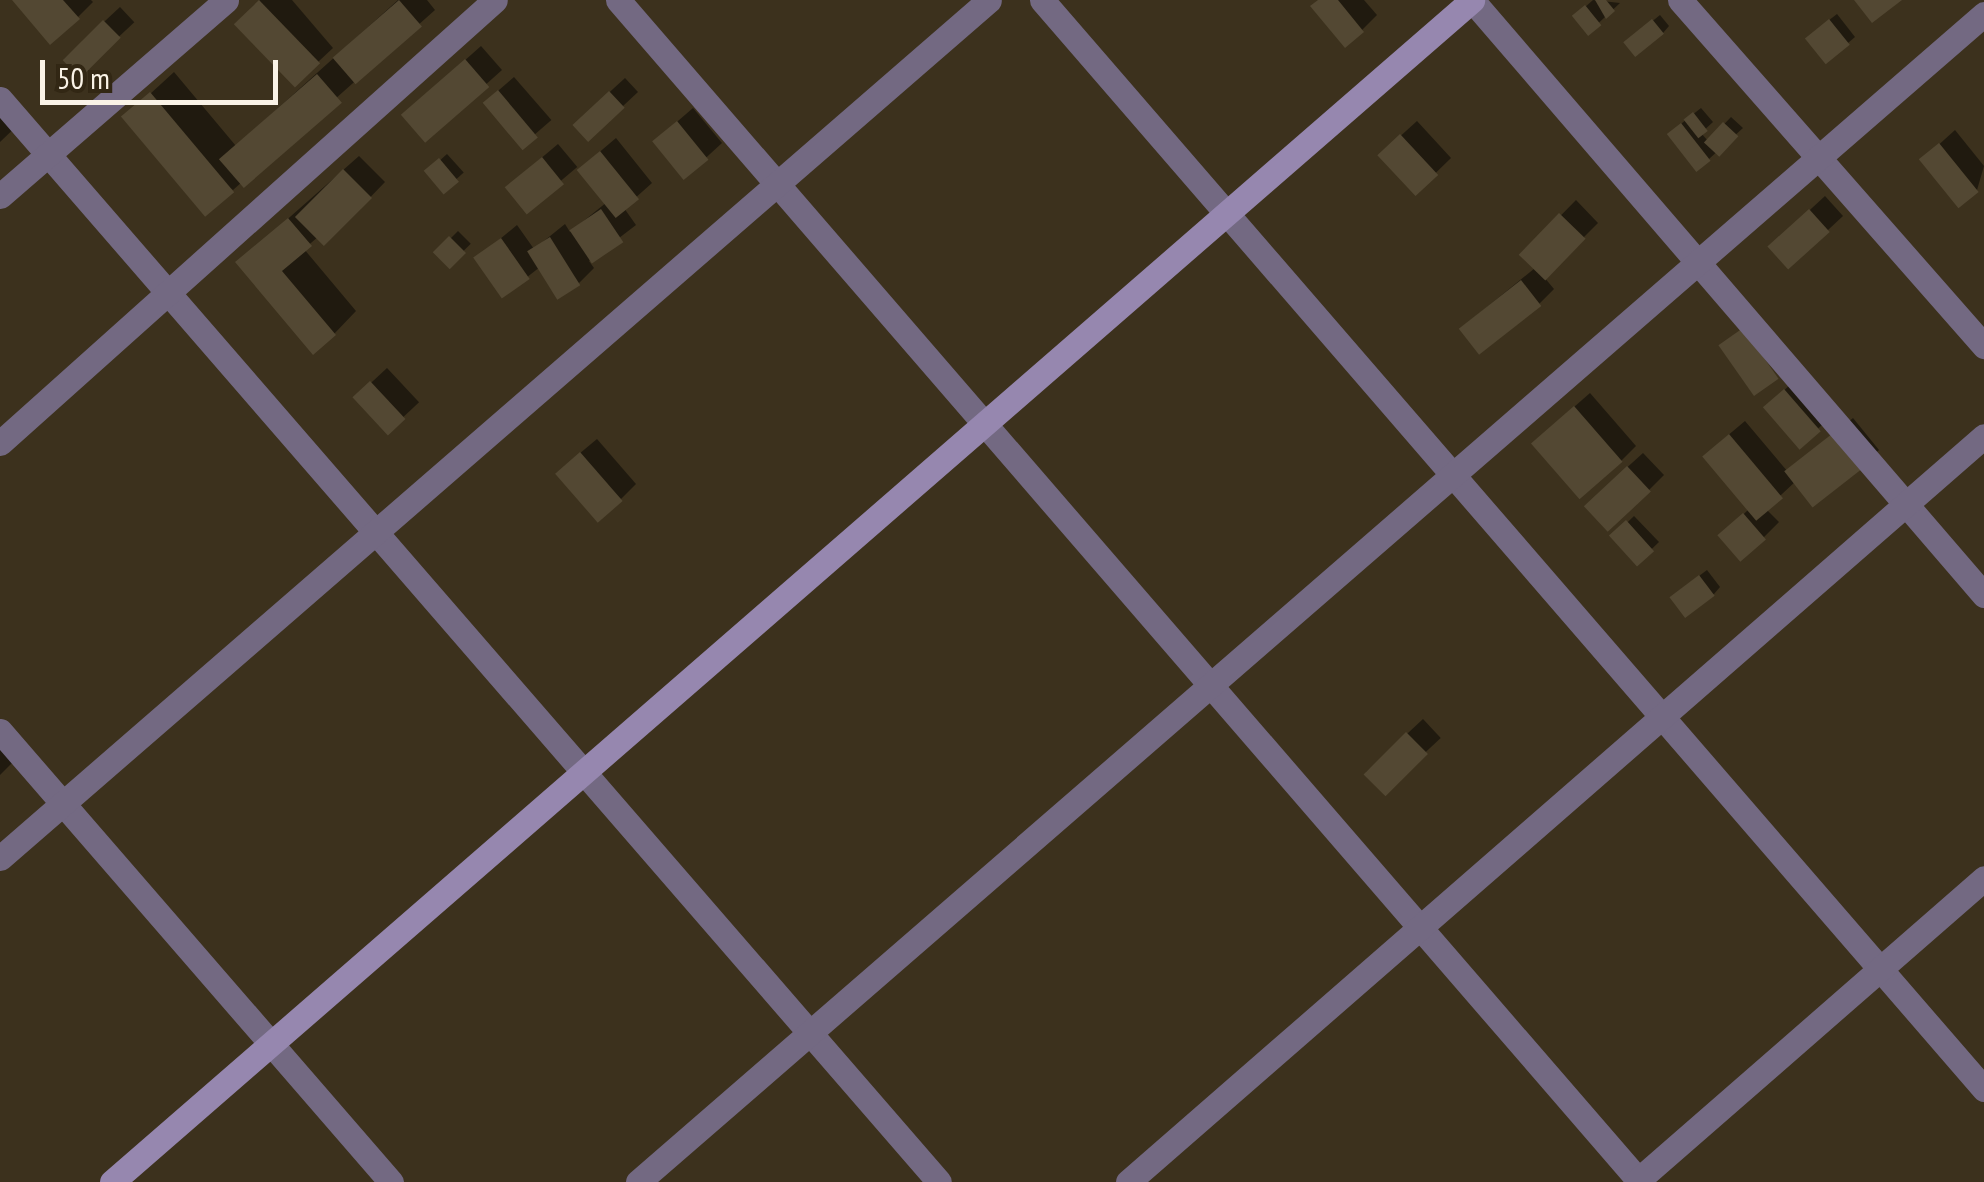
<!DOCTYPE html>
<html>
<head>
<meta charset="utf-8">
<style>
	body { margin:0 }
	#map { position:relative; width:1984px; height:1182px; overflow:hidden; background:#3c311d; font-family:"PT Sans Narrow",sans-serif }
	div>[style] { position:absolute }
	.shadow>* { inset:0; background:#0007; transform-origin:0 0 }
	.building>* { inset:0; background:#534833; transform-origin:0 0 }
	.street>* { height:25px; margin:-12.5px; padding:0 12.5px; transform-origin:12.5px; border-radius:12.5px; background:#736982 }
	.secondary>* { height:25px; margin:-12.5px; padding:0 12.5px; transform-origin:12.5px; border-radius:12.5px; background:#9687af }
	span { translate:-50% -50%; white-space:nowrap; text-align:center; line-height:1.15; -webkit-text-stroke:10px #322714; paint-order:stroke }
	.scale { position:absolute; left:40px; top:60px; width:238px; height:45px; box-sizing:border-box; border:5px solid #faf3e7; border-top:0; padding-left:12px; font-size:30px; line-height:35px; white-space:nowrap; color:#faf3e7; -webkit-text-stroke:8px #322714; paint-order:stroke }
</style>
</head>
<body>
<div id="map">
	<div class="shadow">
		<div style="clip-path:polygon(15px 0,91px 0,93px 2px,78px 17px)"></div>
		<div style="clip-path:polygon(260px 0,292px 0,333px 48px,318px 62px,250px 9px)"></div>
		<div style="clip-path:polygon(398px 0,427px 0,435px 10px,233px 190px,125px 117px,174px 72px,236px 146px)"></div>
		<div style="clip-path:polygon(1320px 0,1364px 0,1377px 15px,1362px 30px)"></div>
		<div style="clip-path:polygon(1593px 0,1620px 3px,1589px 32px,1575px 16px)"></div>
		<div style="left:120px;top:7px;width:21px;height:76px;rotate:47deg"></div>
		<div style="clip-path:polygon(1837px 14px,1855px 37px,1848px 43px,1815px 31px)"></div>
		<div style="clip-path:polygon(1660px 15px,1669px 26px,1663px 33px,1634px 36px)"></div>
		<div style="clip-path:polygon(481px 46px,502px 70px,425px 139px,419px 101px)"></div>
		<div style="left:514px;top:77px;width:57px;height:39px;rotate:49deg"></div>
		<div style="clip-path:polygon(625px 78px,638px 92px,623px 106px,590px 110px)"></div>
		<div style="clip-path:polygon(0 96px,22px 121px,0 142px)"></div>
		<div style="clip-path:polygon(693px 108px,722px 143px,685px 177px,671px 127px)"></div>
		<div style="clip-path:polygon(1701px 108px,1713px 122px,1701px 133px,1708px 141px,1731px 117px,1743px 128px,1698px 169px,1677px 127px)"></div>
		<div style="clip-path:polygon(1417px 121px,1451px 158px,1415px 193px,1395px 141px)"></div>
		<div style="clip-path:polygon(1955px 130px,1984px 166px,1977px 190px,1923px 159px)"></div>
		<div style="clip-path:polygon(616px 138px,652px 183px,624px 208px,636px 225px,589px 261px,594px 268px,579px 283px,540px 267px,504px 295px,477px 258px,517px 225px,534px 249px,565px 224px,570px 232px,607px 202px,596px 155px)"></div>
		<div style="left:558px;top:144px;width:30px;height:66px;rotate:50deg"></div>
		<div style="left:447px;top:154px;width:25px;height:25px;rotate:48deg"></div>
		<div style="clip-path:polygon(359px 156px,385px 182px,326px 243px,319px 236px,304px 249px,356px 311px,334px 334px,239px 262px)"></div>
		<div style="clip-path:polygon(1825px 196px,1843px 216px,1828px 230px,1786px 232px)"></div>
		<div style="clip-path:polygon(1576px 200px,1598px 223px,1544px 277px,1554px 289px,1539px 304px,1461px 328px,1535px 268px,1522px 255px)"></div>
		<div style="left:458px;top:231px;width:18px;height:30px;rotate:45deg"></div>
		<div style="left:387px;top:368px;width:47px;height:43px;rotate:47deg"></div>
		<div style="clip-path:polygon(1800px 376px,1834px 414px,1799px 446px,1781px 393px)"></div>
		<div style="clip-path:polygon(1590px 393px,1636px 446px,1621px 461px,1550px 428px)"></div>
		<div style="clip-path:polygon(1853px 418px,1879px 450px,1864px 464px,1796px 481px,1766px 509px,1779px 522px,1764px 537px,1721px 536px,1749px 509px,1720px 442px,1745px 421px,1788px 472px)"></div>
		<div style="clip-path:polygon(597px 439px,636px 484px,621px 499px,573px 459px)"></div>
		<div style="clip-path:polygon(1643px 453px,1664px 475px,1649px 490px,1601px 491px)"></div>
		<div style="left:1634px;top:516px;width:36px;height:29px;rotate:46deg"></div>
		<div style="clip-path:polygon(1707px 570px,1720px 587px,1714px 594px,1679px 591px)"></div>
		<div style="left:1423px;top:719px;width:26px;height:78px;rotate:47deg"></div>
		<div style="clip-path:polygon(0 745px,13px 762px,0 775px)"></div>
	</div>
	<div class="building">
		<div style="clip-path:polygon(12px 0,63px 0,80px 19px,50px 45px)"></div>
		<div style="left:259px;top:0;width:88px;height:35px;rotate:46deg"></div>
		<div style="left:399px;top:0;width:35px;height:88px;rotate:49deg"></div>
		<div style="clip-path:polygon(1318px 0,1338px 0,1364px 32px,1345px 48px,1310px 6px)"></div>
		<div style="clip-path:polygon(1595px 0,1606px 0,1615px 11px,1606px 19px)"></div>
		<div style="clip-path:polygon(1854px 0,1902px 0,1872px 23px)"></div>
		<div style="left:1585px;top:5px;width:26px;height:17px;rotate:51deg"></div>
		<div style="left:1652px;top:19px;width:19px;height:37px;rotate:51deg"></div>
		<div style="left:1829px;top:19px;width:33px;height:31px;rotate:51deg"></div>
		<div style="left:103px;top:20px;width:25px;height:57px;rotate:45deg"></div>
		<div style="left:465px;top:59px;width:37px;height:85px;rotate:49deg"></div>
		<div style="left:317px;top:74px;width:38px;height:130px;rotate:49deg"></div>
		<div style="left:498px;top:90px;width:62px;height:20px;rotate:50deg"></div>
		<div style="left:609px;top:91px;width:23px;height:50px;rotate:47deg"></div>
		<div style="left:150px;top:92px;width:131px;height:38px;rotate:50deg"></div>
		<div style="left:1693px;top:112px;width:24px;height:12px;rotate:52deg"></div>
		<div style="left:677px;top:121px;width:50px;height:32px;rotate:51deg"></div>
		<div style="left:1723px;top:122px;width:21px;height:28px;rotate:43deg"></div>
		<div style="left:1681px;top:123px;width:48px;height:18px;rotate:52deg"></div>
		<div style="left:1400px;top:134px;width:56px;height:31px;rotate:47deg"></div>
		<div style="left:1939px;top:143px;width:63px;height:26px;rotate:51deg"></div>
		<div style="left:600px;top:151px;width:62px;height:30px;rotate:51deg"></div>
		<div style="left:542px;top:157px;width:35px;height:48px;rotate:51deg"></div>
		<div style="left:439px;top:158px;width:31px;height:20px;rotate:50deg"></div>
		<div style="left:343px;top:169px;width:41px;height:68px;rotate:45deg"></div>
		<div style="left:601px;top:209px;width:40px;height:38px;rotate:56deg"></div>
		<div style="left:1809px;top:209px;width:31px;height:56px;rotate:48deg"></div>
		<div style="left:1559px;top:213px;width:37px;height:58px;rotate:44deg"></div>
		<div style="clip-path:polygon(288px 218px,312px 246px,282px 271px,336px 335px,313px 355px,235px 262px)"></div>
		<div style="left:449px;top:236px;width:24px;height:23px;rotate:45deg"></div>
		<div style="left:550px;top:237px;width:57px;height:27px;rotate:58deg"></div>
		<div style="left:501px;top:238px;width:50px;height:34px;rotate:55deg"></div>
		<div style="left:1521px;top:280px;width:33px;height:79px;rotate:52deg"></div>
		<div style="left:1743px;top:328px;width:62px;height:30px;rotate:55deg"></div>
		<div style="left:370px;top:381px;width:52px;height:24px;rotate:47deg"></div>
		<div style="left:1784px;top:389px;width:56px;height:28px;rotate:49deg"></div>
		<div style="left:1574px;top:406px;width:74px;height:57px;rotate:49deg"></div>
		<div style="left:1837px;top:430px;width:46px;height:67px;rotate:52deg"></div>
		<div style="left:1729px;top:434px;width:84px;height:35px;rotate:50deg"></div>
		<div style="left:580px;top:452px;width:65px;height:33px;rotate:49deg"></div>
		<div style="left:1627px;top:466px;width:35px;height:59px;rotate:47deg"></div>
		<div style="left:1743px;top:513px;width:35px;height:34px;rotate:49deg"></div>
		<div style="left:1626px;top:520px;width:42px;height:23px;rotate:48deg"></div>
		<div style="left:1699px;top:575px;width:26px;height:37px;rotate:53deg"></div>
		<div style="left:1406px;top:732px;width:31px;height:60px;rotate:45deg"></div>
	</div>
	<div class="street">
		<div style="left:618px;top:0;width:1563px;rotate:49.15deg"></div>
		<div style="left:1042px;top:0;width:1440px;rotate:49.14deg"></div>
		<div style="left:1472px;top:0;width:785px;rotate:49.29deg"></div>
		<div style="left:1680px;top:0;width:461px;rotate:48.7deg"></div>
		<div style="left:0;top:99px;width:1433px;rotate:49.07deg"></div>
		<div style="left:0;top:196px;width:299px;rotate:-40.9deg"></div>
		<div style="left:0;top:443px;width:664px;rotate:-41.83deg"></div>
		<div style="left:0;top:731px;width:597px;rotate:49.08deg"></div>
		<div style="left:0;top:858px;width:1309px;rotate:-40.94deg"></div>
		<div style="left:638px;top:1182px;width:1782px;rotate:-40.95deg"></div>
		<div style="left:1128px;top:1182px;width:1135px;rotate:-41.07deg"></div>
		<div style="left:1636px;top:1182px;width:462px;rotate:-41.1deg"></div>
	</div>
	<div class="secondary">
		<div style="left:112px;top:1182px;width:1802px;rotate:-40.99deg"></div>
	</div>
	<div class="scale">50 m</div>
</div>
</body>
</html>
